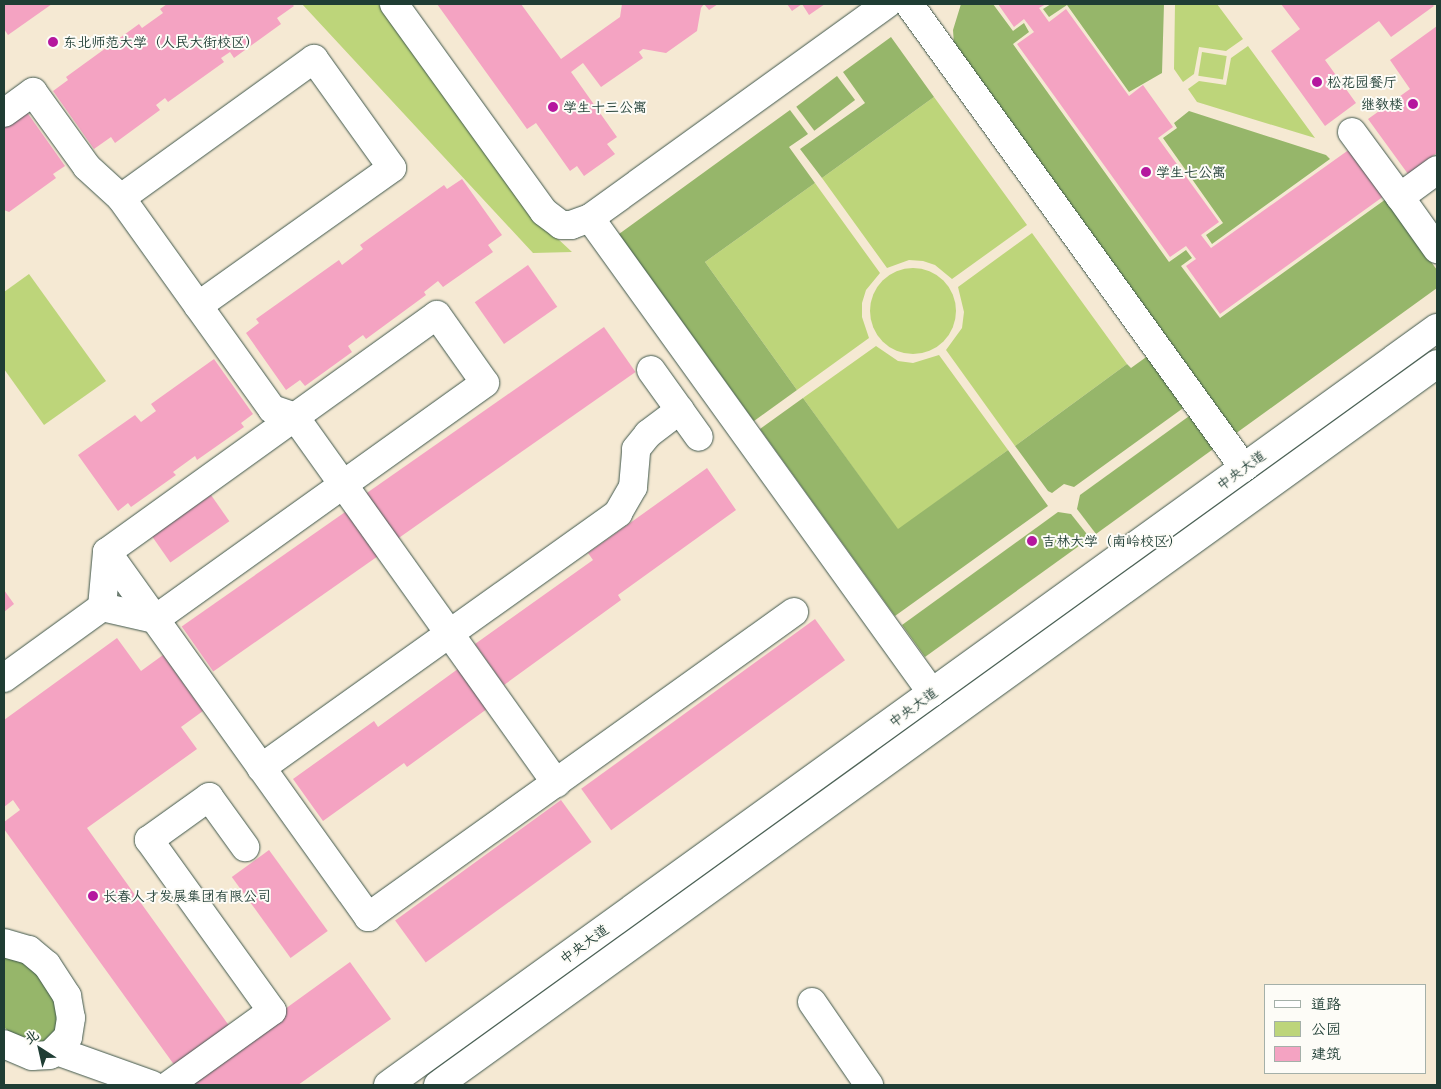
<!DOCTYPE html>
<html>
<head>
<meta charset="utf-8">
<style>
	body { margin:0 }
	#map { position:relative; width:1441px; height:1089px; overflow:hidden; background:#f5e9d3; font-family:Delius,"LXGW WenKai TC",sans-serif }
	div>[style] { position:absolute }
	.green>* { inset:0; background:#bdd57a; transform-origin:0 0 }
	.round { border-radius:50% }
	.forest>* { inset:0; background:#96b66a; transform-origin:0 0 }
	.building>* { inset:0; background:#f4a3c2; transform-origin:0 0 }
	.roads { filter:drop-shadow(0 0 1px #3f574c) drop-shadow(0 0 1px #3f574c) }
	.minor>* { height:28px; margin:-14px; padding:0 14px; transform-origin:14px; border-radius:14px; background:#fff }
	.dots>* { width:14px; height:14px; translate:-50% -50%; box-sizing:border-box; border:2px solid #fdfcf7; border-radius:50% }
	span { translate:-50% -50%; white-space:nowrap; text-align:center; line-height:1.15; -webkit-text-stroke:4px #fdfcf7; paint-order:stroke }
	.poi-label { font-size:14px; color:#1f3d34 }
	.left { translate:0 -50%; text-align:left }
	.right { translate:-100% -50%; text-align:right }
	.street-label { font-size:14px; color:#1f3d34 }
	.frame { position:absolute; inset:0; border:5px solid #1f3d34; pointer-events:none }
	.legend { position:absolute; left:1264px; top:984px; width:162px; height:90px; box-sizing:border-box; background:#fdfcf7; border:1px solid #a4b0a9; margin:0; padding:6px 9px; list-style:none; font-size:15px; color:#1f3d34 }
	.legend li { display:flex; align-items:center; gap:10px; height:25px }
	.legend b { width:25px; border:1px solid #a4b0a9 }
	.north { position:absolute; left:15px; top:1024px; width:50px; height:50px; -webkit-text-stroke:4px #fdfcf7; paint-order:stroke; rotate:325deg; font-size:14px; font-weight:700; line-height:20px; text-align:center; color:#1f3d34 }
	.north::after { content:''; display:block; margin:auto; width:18px; height:22px; background:#1f3d34; clip-path:polygon(50% 0,100% 100%,50% 72%,0 100%) }
</style>
</head>
<body>
<div id="map">
	<div class="green">
		<div style="clip-path:polygon(302px 4px,378px 4px,528px 211px,572px 252px,533px 253px)"></div>
		<div style="clip-path:polygon(1175px 4px,1217px 4px,1243px 39px,1226px 51px,1199px 47px,1194px 74px,1183px 82px,1174px 69px)"></div>
		<div style="clip-path:polygon(1248px 46px,1315px 138px,1197px 102px,1188px 89px,1199px 81px,1226px 85px,1231px 58px)"></div>
		<div style="left:1202px;top:52px;width:25px;height:24px;rotate:9deg"></div>
		<div style="clip-path:polygon(934px 97px,1027px 225px,952px 279px,935px 265px,923px 261px,909px 260px,887px 268px,822px 178px)"></div>
		<div style="clip-path:polygon(815px 183px,880px 273px,866px 290px,862px 303px,862px 317px,869px 338px,797px 390px,705px 262px)"></div>
		<div style="clip-path:polygon(1032px 233px,1127px 364px,1015px 446px,946px 350px,962px 328px,964px 312px,958px 287px)"></div>
		<div class="round" style="left:870px;top:268px;width:86px;height:86px"></div>
		<div style="clip-path:polygon(29px 274px,106px 381px,44px 425px,4px 369px,4px 292px)"></div>
		<div style="clip-path:polygon(876px 346px,898px 361px,913px 363px,939px 355px,1008px 450px,898px 530px,803px 398px)"></div>
	</div>
	<div class="forest">
		<div style="clip-path:polygon(961px 4px,993px 4px,1013px 31px,1024px 23px,1029px 32px,1013px 44px,1169px 262px,1186px 250px,1192px 258px,1181px 266px,1220px 318px,1386px 199px,1437px 270px,1437px 288px,1235px 434px,954px 45px,953px 30px)"></div>
		<div style="clip-path:polygon(1051px 4px,1164px 4px,1162px 73px,1129px 92px,1067px 5px,1049px 17px,1043px 9px)"></div>
		<div style="clip-path:polygon(891px 37px,934px 97px,822px 178px,800px 149px,865px 103px,843px 72px)"></div>
		<div style="left:837px;top:76px;width:30px;height:51px;rotate:53deg"></div>
		<div style="clip-path:polygon(790px 110px,808px 134px,789px 147px,815px 183px,705px 262px,797px 390px,754px 421px,619px 234px)"></div>
		<div style="clip-path:polygon(1189px 111px,1326px 155px,1330px 159px,1212px 244px,1206px 235px,1223px 223px,1163px 138px,1177px 128px,1174px 123px)"></div>
		<div style="clip-path:polygon(1149px 355px,1186px 406px,1074px 487px,1064px 484px,1052px 493px,1048px 491px,1015px 446px,1127px 364px,1131px 368px)"></div>
		<div style="clip-path:polygon(803px 398px,898px 529px,1008px 450px,1048px 506px,895px 616px,760px 429px)"></div>
		<div style="clip-path:polygon(1192px 414px,1216px 447px,1096px 534px,1077px 509px,1080px 495px)"></div>
		<div style="clip-path:polygon(1058px 512px,1071px 514px,1090px 538px,925px 657px,902px 625px)"></div>
		<div style="clip-path:polygon(4px 955px,31px 966px,51px 991px,59px 1018px,54px 1037px,40px 1044px,10px 1033px,4px 1027px)"></div>
	</div>
	<div class="building">
		<div style="clip-path:polygon(4px 4px,52px 4px,8px 35px,4px 29px)"></div>
		<div style="clip-path:polygon(167px 4px,292px 4px,294px 6px,277px 18px,281px 24px,234px 58px,230px 52px,221px 58px,224px 62px,168px 102px,165px 98px,156px 105px,160px 110px,115px 143px,111px 137px,94px 149px,53px 91px,68px 80px,66px 77px,139px 24px,142px 28px,163px 13px,160px 9px)"></div>
		<div style="clip-path:polygon(437px 4px,521px 4px,561px 59px,620px 17px,622px 4px,718px 4px,709px 10px,704px 4px,701px 8px,697px 31px,666px 53px,643px 49px,639px 52px,643px 58px,601px 87px,583px 63px,571px 72px,617px 137px,607px 144px,615px 154px,584px 176px,577px 166px,570px 171px,536px 123px,527px 129px)"></div>
		<div style="clip-path:polygon(787px 4px,825px 4px,809px 15px,802px 4px,792px 11px)"></div>
		<div style="clip-path:polygon(998px 4px,1046px 4px,1039px 8px,1049px 22px,1066px 9px,1129px 96px,1143px 85px,1173px 127px,1158px 138px,1219px 222px,1201px 235px,1211px 248px,1350px 149px,1384px 196px,1220px 314px,1186px 266px,1196px 259px,1186px 246px,1170px 257px,1017px 44px,1034px 32px,1024px 19px,1014px 27px)"></div>
		<div style="clip-path:polygon(1281px 4px,1432px 4px,1434px 6px,1391px 37px,1379px 21px,1325px 60px,1356px 103px,1325px 126px,1271px 51px,1300px 29px)"></div>
		<div style="clip-path:polygon(1437px 26px,1437px 153px,1408px 174px,1368px 119px,1410px 89px,1390px 60px)"></div>
		<div style="clip-path:polygon(24px 108px,65px 166px,53px 174px,56px 178px,9px 212px,4px 210px,4px 123px)"></div>
		<div style="clip-path:polygon(462px 179px,502px 235px,488px 245px,493px 252px,443px 287px,438px 281px,424px 292px,426px 295px,366px 339px,363px 335px,348px 346px,352px 352px,305px 386px,300px 380px,286px 390px,246px 333px,259px 323px,256px 319px,339px 260px,342px 265px,363px 249px,360px 245px,444px 185px,447px 189px)"></div>
		<div style="left:528px;top:265px;width:51px;height:65px;rotate:55deg"></div>
		<div style="left:604px;top:327px;width:55px;height:290px;rotate:55deg"></div>
		<div style="clip-path:polygon(214px 359px,253px 414px,241px 423px,244px 427px,197px 460px,195px 456px,173px 472px,176px 475px,131px 507px,128px 503px,118px 511px,78px 455px,135px 415px,141px 422px,156px 411px,151px 404px)"></div>
		<div style="clip-path:polygon(707px 468px,736px 510px,618px 595px,621px 600px,504px 685px,475px 644px,593px 560px,588px 553px)"></div>
		<div style="left:211px;top:495px;width:32px;height:72px;rotate:55deg"></div>
		<div style="left:348px;top:510px;width:55px;height:203px;rotate:55deg"></div>
		<div style="clip-path:polygon(4px 590px,14px 604px,4px 612px)"></div>
		<div style="left:815px;top:619px;width:51px;height:289px;rotate:54deg"></div>
		<div style="clip-path:polygon(117px 638px,141px 671px,163px 655px,203px 711px,181px 727px,197px 749px,87px 828px,230px 1027px,220px 1056px,350px 962px,391px 1019px,298px 1085px,179px 1085px,175px 1066px,4px 829px,4px 822px,20px 810px,13px 800px,4px 807px,4px 720px)"></div>
		<div style="clip-path:polygon(462px 666px,491px 706px,407px 767px,404px 763px,323px 821px,293px 779px,374px 721px,378px 727px)"></div>
		<div style="left:561px;top:800px;width:52px;height:205px;rotate:54deg"></div>
		<div style="left:269px;top:850px;width:100px;height:46px;rotate:54deg"></div>
	</div>
	<div class="roads">
		<div class="minor">
			<div style="left:394px;top:4px;width:256px;rotate:54.2deg"></div>
			<div style="left:544px;top:212px;width:21px;rotate:37deg"></div>
			<div style="left:561px;top:225px;width:10px"></div>
			<div style="left:571px;top:225px;width:20px;rotate:-20deg"></div>
			<div style="left:590px;top:218px;width:366px;rotate:-35.8deg"></div>
			<div style="left:909px;top:4px;width:572px;rotate:54.17deg"></div>
			<div style="left:4px;top:113px;width:36px;rotate:-36deg"></div>
			<div style="left:33px;top:92px;width:92px;rotate:54.2deg"></div>
			<div style="left:87px;top:167px;width:46px;rotate:42.4deg"></div>
			<div style="left:121px;top:198px;width:259px;rotate:54.4deg"></div>
			<div style="left:272px;top:409px;width:24px;rotate:19deg"></div>
			<div style="left:295px;top:417px;width:450px;rotate:54.5deg"></div>
			<div style="left:1352px;top:132px;width:81px;rotate:53.6deg"></div>
			<div style="left:1437px;top:170px;width:46px;rotate:143.9deg"></div>
			<div style="left:1400px;top:197px;width:64px;rotate:54.6deg"></div>
			<div style="left:121px;top:198px;width:238px;rotate:-35.8deg"></div>
			<div style="left:314px;top:59px;width:134px;rotate:54.4deg"></div>
			<div style="left:392px;top:168px;width:238px;rotate:144.6deg"></div>
			<div style="left:590px;top:218px;width:585px;rotate:54.25deg"></div>
			<div style="left:437px;top:315px;width:83px;rotate:54.8deg"></div>
			<div style="left:485px;top:383px;width:406px;rotate:144.4deg"></div>
			<div style="left:155px;top:619px;width:54px;rotate:-167.2deg"></div>
			<div style="left:102px;top:607px;width:55px;rotate:-84.8deg"></div>
			<div style="left:107px;top:552px;width:406px;rotate:-35.7deg"></div>
			<div style="left:651px;top:370px;width:82px;rotate:54.4deg"></div>
			<div style="left:107px;top:552px;width:449px;rotate:54.4deg"></div>
			<div style="left:368px;top:917px;width:524px;rotate:-35.6deg"></div>
			<div style="left:4px;top:678px;width:121px;rotate:-35.9deg"></div>
			<div style="left:261px;top:768px;width:439px;rotate:-35.5deg"></div>
			<div style="left:618px;top:513px;width:30px;rotate:-60deg"></div>
			<div style="left:633px;top:487px;width:38px;rotate:-85deg"></div>
			<div style="left:636px;top:449px;width:19px;rotate:-51deg"></div>
			<div style="left:648px;top:434px;width:40px;rotate:-37deg"></div>
			<div style="left:4px;top:943px;width:26px;rotate:16deg"></div>
			<div style="left:29px;top:950px;width:23px;rotate:40deg"></div>
			<div style="left:47px;top:965px;width:37px;rotate:57deg"></div>
			<div style="left:67px;top:996px;width:22px;rotate:80deg"></div>
			<div style="left:71px;top:1018px;width:19px;rotate:99deg"></div>
			<div style="left:68px;top:1037px;width:25px;rotate:135deg"></div>
			<div style="left:50px;top:1055px;width:18px;rotate:177deg"></div>
			<div style="left:32px;top:1056px;width:30px;rotate:-157deg"></div>
			<div style="left:812px;top:1002px;width:101px;rotate:55.5deg"></div>
			<div style="left:57px;top:1051px;width:101px;rotate:19.7deg"></div>
			<div style="left:169px;top:1085px;width:127px;rotate:-35.7deg"></div>
			<div style="left:272px;top:1011px;width:211px;rotate:-125.7deg"></div>
			<div style="left:149px;top:840px;width:74px;rotate:-35.6deg"></div>
			<div style="left:209px;top:797px;width:62px;rotate:54.2deg"></div>
			<div style="left:388px;top:1085px;width:1294px;rotate:-35.82deg"></div>
			<div style="left:438px;top:1085px;width:1232px;rotate:-35.82deg"></div>
		</div>
	</div>
	<div class="dots">
		<div style="left:53px;top:42px;background:#b5179e"></div>
		<div style="left:1317px;top:82px;background:#b5179e"></div>
		<div style="left:1413px;top:104px;background:#b5179e"></div>
		<div style="left:553px;top:107px;background:#b5179e"></div>
		<div style="left:1146px;top:172px;background:#b5179e"></div>
		<div style="left:1032px;top:541px;background:#b5179e"></div>
		<div style="left:93px;top:896px;background:#b5179e"></div>
	</div>
	<div class="poi-label">
		<span class="left" style="left:63px;top:42px">东北师范大学（人民大街校区）</span>
		<span class="left" style="left:1327px;top:82px">松花园餐厅</span>
		<span class="right" style="left:1403px;top:104px">继教楼</span>
		<span class="left" style="left:563px;top:107px">学生十三公寓</span>
		<span class="left" style="left:1156px;top:172px">学生七公寓</span>
		<span class="left" style="left:1042px;top:541px">吉林大学（南岭校区）</span>
		<span class="left" style="left:103px;top:896px">长春人才发展集团有限公司</span>
	</div>
	<div class="street-label">
		<span style="left:1241px;top:470px;rotate:-36deg">中央大道</span>
		<span style="left:913px;top:707px;rotate:-36deg">中央大道</span>
		<span style="left:584px;top:944px;rotate:-36deg">中央大道</span>
	</div>
	<div class="frame"></div>
	<ul class="legend">
	<li><b style="height:6px;background:#fff"></b>道路</li>
	<li><b style="height:14px;background:#bdd57a"></b>公园</li>
	<li><b style="height:14px;background:#f4a3c2"></b>建筑</li>
	</ul>
	<div class="north">北</div>
</div>
</body>
</html>
